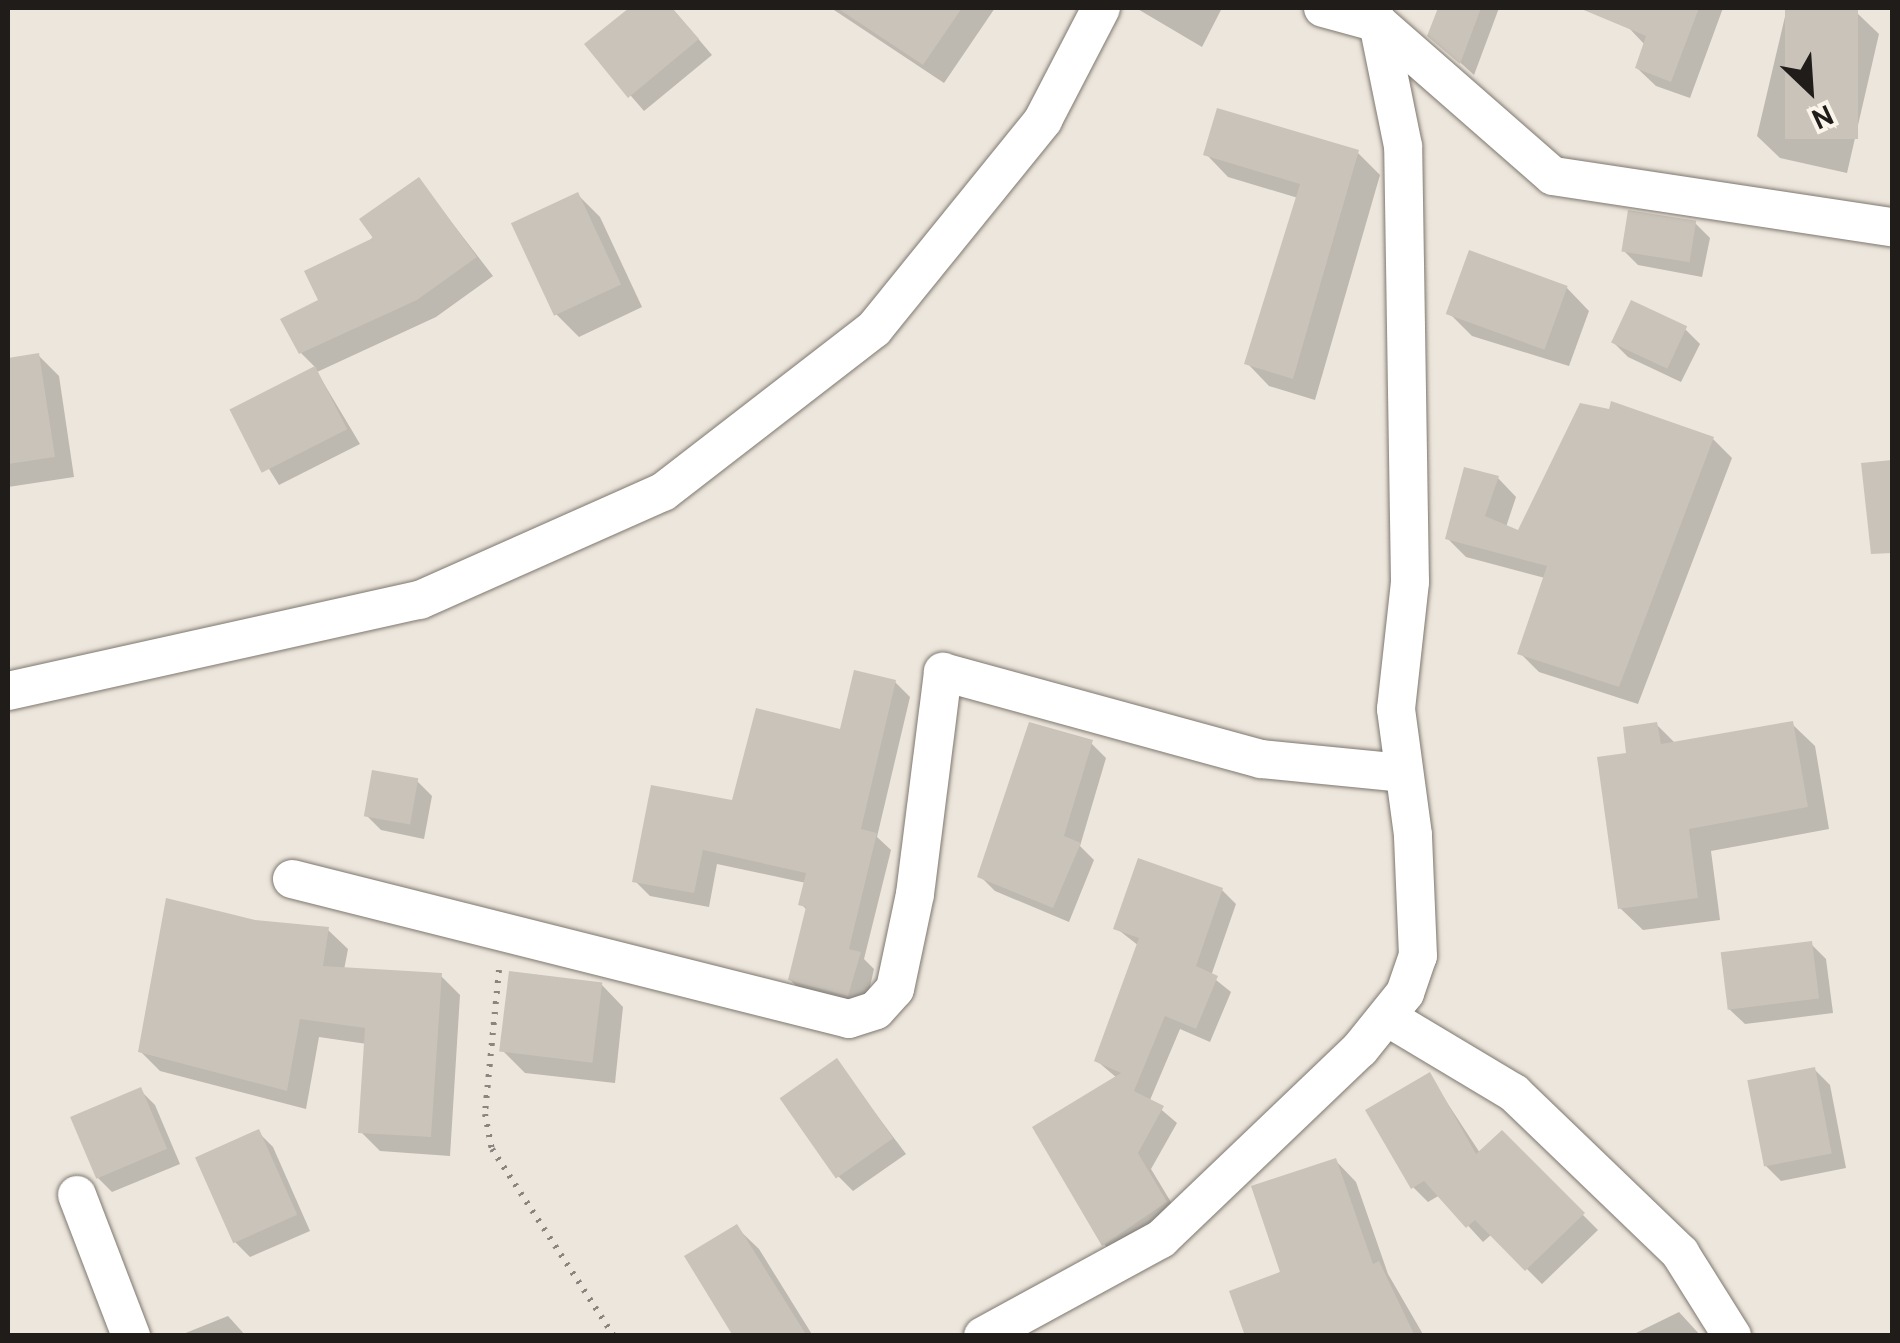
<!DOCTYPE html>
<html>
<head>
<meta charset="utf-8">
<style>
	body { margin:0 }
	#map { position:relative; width:1900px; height:1343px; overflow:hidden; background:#ede6dd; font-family:Cabin,sans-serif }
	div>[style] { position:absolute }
	.shadow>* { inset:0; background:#0003 }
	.building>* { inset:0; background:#c9c3ba; transform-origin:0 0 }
	.path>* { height:6px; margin-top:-3px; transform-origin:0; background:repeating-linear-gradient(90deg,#8b857f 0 2.5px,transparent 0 10.5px) }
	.roads { filter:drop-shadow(0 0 2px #7e786f) drop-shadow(0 0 2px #7e786f) }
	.minor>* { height:38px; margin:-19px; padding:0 19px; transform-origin:19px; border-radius:19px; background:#fff }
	span { translate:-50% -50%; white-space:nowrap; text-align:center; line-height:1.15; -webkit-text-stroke:8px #faf4ea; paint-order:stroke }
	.frame { position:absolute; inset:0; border:10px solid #1f1c19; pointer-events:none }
	.north { position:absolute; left:1760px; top:40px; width:100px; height:100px; -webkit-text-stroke:8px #faf4ea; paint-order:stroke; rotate:155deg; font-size:28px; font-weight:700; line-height:40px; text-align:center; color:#1f1c19 }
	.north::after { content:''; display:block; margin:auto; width:35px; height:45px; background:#1f1c19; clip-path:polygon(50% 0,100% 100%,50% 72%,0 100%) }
</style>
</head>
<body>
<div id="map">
	<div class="shadow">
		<div style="clip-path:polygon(633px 8px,672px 8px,712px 55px,644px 111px,587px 45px)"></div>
		<div style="clip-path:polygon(831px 8px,995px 8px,944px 83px)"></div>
		<div style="clip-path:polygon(1136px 8px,1222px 8px,1202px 47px)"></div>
		<div style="clip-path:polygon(1440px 8px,1499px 8px,1474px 75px,1430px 35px)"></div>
		<div style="clip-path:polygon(1637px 8px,1723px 8px,1690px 98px,1656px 86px,1637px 68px,1645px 45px,1629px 28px)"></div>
		<div style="clip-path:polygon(1787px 8px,1856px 12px,1879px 34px,1847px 173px,1780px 158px,1757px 136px)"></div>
		<div style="clip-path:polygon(1357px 152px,1380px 175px,1315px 400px,1269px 386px,1247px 363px,1298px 198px,1228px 177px,1206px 154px)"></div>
		<div style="clip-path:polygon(419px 180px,493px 276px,436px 317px,317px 372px,360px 444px,279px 485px,233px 411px,316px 368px,301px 353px,321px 301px)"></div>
		<div style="clip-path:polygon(578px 195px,600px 217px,642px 307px,579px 337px,556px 314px)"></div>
		<div style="clip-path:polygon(1695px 223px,1710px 238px,1702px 277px,1638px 265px,1623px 250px)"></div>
		<div style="clip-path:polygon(1567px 288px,1589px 311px,1569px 366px,1472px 336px,1449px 313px)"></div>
		<div style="clip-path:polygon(1685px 329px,1700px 344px,1681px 382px,1628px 357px,1613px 342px)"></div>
		<div style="clip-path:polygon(39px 356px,59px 376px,74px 477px,8px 487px,8px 361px)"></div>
		<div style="clip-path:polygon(1713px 439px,1732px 458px,1638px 704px,1539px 672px,1520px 653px,1545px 578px,1466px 557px,1447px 538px,1498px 478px,1516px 497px,1506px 527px,1520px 533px)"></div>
		<div style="clip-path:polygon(895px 682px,910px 697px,877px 837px,891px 850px,864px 959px,874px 969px,865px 1009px,806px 995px,790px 980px,808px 911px,801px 904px,806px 883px,717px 864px,709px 907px,650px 896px,635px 881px,734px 803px,842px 732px)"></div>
		<div style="clip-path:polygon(1792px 724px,1815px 746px,1829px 829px,1711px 851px,1720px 920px,1643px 930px,1620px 908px,1629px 755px,1657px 725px,1676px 744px)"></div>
		<div style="clip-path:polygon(1091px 743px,1106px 758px,1080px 846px,1094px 860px,1069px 922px,995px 891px,980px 876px)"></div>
		<div style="clip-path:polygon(417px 781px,432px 796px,424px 839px,381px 830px,366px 815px)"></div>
		<div style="clip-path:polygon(1222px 890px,1236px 904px,1211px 976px,1231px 992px,1210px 1042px,1180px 1029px,1150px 1100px,1177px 1123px,1151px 1169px,1180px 1217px,1118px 1259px,1104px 1244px,1117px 1078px,1097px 1061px,1139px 946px,1116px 928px)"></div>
		<div style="clip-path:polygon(328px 930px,348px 949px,344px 970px,441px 976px,460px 995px,450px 1156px,380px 1151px,361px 1132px,367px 1044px,319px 1037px,306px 1109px,160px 1071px,140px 1051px)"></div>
		<div style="clip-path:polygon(1811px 944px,1826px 959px,1833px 1013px,1745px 1024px,1729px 1009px)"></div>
		<div style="clip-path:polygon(601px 984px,623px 1007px,615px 1083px,525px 1073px,502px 1050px)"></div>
		<div style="clip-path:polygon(836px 1061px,906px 1154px,853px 1191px,838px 1176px)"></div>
		<div style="clip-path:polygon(1815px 1070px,1830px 1085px,1846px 1168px,1781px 1181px,1766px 1166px)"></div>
		<div style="clip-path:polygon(1429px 1075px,1480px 1153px,1502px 1134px,1598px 1230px,1542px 1284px,1492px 1234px,1483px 1242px,1440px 1195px,1428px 1202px,1413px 1187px)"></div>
		<div style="clip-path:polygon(140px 1090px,155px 1105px,180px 1164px,112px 1192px,97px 1177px)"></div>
		<div style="clip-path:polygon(258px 1132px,273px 1147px,310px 1231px,250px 1257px,235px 1242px)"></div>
		<div style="clip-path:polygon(1335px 1160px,1356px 1182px,1388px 1274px,1424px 1336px,1248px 1336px)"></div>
		<div style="clip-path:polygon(736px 1227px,759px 1249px,813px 1336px,736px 1336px)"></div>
		<div style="clip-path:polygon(1679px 1312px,1701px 1336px,1630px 1336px)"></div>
		<div style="clip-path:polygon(228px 1316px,246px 1336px,178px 1336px)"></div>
	</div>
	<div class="building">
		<div style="clip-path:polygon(629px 8px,672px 8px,699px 39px,628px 98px,584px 44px)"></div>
		<div style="clip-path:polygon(837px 8px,962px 8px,923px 65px)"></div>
		<div style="clip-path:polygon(1438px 8px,1481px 8px,1460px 64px,1427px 36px)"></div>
		<div style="clip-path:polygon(1579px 8px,1699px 8px,1671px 82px,1635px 68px,1646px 36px)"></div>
		<div style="left:1785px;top:8px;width:73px;height:131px"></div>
		<div style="clip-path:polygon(1217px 108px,1359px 150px,1293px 379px,1244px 364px,1300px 184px,1203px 155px)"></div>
		<div style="clip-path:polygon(419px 177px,477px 257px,417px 300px,299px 354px,280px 319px,318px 300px,304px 271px,373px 238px,359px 219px)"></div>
		<div style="left:578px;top:192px;width:102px;height:74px;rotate:65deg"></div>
		<div style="left:1628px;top:210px;width:69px;height:42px;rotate:9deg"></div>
		<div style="left:1469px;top:250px;width:105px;height:68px;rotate:20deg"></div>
		<div style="left:1631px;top:300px;width:62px;height:47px;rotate:25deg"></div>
		<div style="clip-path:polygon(39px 353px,55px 457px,8px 464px,8px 358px)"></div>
		<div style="left:315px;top:366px;width:71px;height:96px;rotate:63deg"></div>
		<div style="clip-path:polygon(1611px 401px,1714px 437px,1619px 687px,1517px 654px,1547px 566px,1445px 539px,1464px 467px,1499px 476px,1485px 516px,1518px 530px,1580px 403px,1609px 409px)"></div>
		<div style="clip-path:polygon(1892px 460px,1892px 553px,1871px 554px,1861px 463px)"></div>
		<div style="clip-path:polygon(854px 670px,896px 680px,861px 829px,877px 833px,849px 949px,861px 952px,848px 996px,788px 980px,806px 907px,798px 905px,806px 873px,703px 850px,694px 893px,632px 882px,651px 785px,732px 800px,756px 708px,840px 729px)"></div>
		<div style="clip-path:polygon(1793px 721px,1808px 807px,1689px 829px,1698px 898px,1618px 909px,1597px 757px,1626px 753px,1623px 727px,1657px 722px,1661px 744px)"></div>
		<div style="clip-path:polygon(1029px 722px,1093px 740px,1064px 836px,1081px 843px,1053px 908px,977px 877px)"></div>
		<div style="left:372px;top:770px;width:47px;height:47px;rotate:10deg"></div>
		<div style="clip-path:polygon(1138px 858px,1223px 888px,1196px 966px,1218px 976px,1196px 1029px,1165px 1016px,1134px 1091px,1164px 1106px,1138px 1153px,1167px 1202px,1102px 1246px,1032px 1127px,1121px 1073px,1094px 1061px,1139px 938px,1113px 929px)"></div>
		<div style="clip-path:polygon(166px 898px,255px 920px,329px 927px,323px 966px,442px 973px,431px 1137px,358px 1133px,365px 1028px,300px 1019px,287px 1091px,138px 1052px)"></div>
		<div style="left:1812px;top:941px;width:58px;height:92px;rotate:83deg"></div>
		<div style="left:509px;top:971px;width:94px;height:81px;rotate:7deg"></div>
		<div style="left:837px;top:1058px;width:98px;height:70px;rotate:55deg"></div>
		<div style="left:1815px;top:1067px;width:88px;height:69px;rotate:79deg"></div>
		<div style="clip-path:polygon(1430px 1072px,1476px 1154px,1502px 1130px,1585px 1213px,1525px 1271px,1475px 1220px,1466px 1228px,1424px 1181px,1411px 1189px,1365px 1110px)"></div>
		<div style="left:141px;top:1087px;width:67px;height:77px;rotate:67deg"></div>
		<div style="left:259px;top:1129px;width:94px;height:70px;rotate:66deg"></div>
		<div style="clip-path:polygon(1336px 1158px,1373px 1264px,1379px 1261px,1415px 1336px,1245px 1336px,1229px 1291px,1280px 1272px,1251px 1186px)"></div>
		<div style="clip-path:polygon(737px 1224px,807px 1336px,733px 1336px,684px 1256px)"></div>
	</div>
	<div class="path">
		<div style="left:499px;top:970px;width:145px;rotate:95.6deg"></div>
		<div style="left:485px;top:1114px;width:36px;rotate:79deg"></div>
		<div style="left:492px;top:1149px;width:223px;rotate:56.9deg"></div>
	</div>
	<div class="roads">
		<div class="minor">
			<div style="left:1323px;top:8px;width:57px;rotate:15.3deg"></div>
			<div style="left:1378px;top:23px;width:232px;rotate:41.2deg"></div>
			<div style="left:1553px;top:176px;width:343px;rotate:8.6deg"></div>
			<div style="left:8px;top:691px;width:422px;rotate:-12.5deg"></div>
			<div style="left:420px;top:600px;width:266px;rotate:-24deg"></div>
			<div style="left:663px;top:492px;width:267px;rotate:-37.7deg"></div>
			<div style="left:874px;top:329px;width:269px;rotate:-51deg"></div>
			<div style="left:1043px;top:120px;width:126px;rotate:-62.6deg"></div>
			<div style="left:292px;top:879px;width:574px;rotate:14.11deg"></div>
			<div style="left:849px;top:1019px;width:28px;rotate:-18deg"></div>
			<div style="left:876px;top:1010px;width:28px;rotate:-48deg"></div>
			<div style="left:895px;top:989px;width:97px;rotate:-78.1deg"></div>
			<div style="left:915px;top:894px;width:224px;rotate:-82.8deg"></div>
			<div style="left:943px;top:672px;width:330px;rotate:15.3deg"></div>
			<div style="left:1261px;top:759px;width:143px;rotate:5.6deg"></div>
			<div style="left:1387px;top:1017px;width:148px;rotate:30.9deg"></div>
			<div style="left:1514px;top:1093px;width:231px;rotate:43.9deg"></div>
			<div style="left:1680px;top:1253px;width:98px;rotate:57.9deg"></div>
			<div style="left:77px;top:1195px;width:151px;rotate:69deg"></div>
			<div style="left:983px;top:1336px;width:203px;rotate:-28.6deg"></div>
			<div style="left:1161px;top:1239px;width:275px;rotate:-43.7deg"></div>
			<div style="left:1360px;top:1049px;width:72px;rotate:-51.2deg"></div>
			<div style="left:1405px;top:993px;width:39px;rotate:-71deg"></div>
			<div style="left:1418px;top:956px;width:121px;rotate:-92.4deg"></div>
			<div style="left:1413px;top:835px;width:127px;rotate:-97.7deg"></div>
			<div style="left:1396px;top:709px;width:128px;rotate:-83.7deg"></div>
			<div style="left:1410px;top:582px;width:436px;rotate:-90.9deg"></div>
			<div style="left:1403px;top:146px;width:126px;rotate:-101.5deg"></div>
		</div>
	</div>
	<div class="frame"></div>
	<div class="north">N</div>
</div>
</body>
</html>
